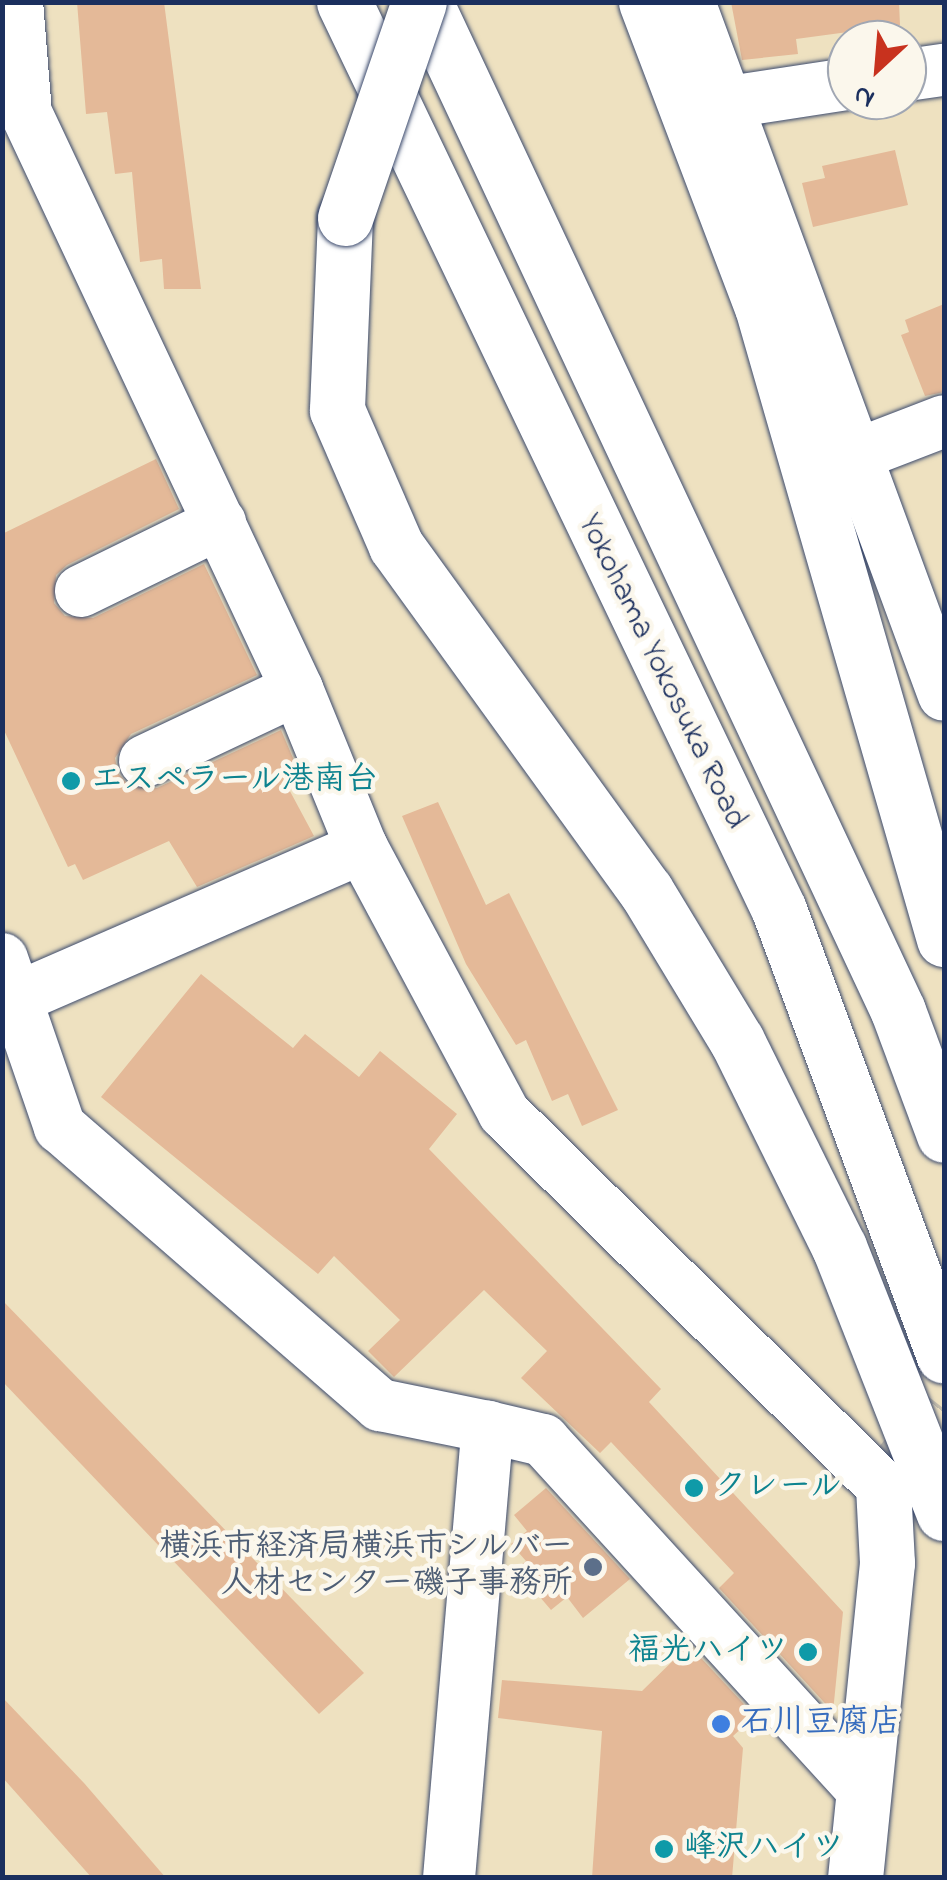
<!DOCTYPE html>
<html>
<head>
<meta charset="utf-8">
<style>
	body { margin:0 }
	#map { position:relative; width:947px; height:1880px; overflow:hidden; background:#eee1c0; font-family:"Indie Flower","Klee One",sans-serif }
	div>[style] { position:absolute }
	.building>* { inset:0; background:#e4b998 }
	.secondary-tunnel>* { height:55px; margin-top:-27.5px; transform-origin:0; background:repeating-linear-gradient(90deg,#c4bdac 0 55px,transparent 0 83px) }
	.roads { filter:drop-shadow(0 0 2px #3b4a6d) drop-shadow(0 0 2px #3b4a6d) }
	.street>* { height:52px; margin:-26px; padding:0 26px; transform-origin:26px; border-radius:26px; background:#fff }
	.secondary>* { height:55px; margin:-27.5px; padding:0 27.5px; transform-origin:27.5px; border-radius:27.5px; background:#fff }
	.highway>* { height:55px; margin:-27.5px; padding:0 27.5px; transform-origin:27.5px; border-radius:27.5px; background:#fff }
	.bridges { filter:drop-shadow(0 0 2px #3b4a6d) drop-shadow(0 0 2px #3b4a6d) }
	.highway-bridge>* { height:55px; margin:-27.5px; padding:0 27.5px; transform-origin:27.5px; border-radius:27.5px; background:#fff }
	.dots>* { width:28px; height:28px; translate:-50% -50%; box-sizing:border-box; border:5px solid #fbf7ec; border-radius:50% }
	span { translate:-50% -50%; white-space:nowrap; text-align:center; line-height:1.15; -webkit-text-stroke:9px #fbf7ec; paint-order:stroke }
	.street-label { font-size:32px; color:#1b2f5e }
	.culture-label { font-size:32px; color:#0d838f; font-weight:700 }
	.left { translate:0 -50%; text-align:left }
	.right { translate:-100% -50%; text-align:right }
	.service-label { font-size:32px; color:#4e5e75; font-weight:700 }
	.shop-label { font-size:32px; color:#366cbe; font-weight:700 }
	.frame { position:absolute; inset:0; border:5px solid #1b2f5e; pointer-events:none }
	.north { position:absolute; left:827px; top:20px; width:100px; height:100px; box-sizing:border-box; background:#fbf7ec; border:2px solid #a1a7b3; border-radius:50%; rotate:206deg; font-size:28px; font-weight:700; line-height:40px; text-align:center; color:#1b2f5e }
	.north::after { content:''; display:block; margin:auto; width:35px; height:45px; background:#c8321e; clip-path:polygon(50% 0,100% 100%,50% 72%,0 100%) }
</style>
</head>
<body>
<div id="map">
	<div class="building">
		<div style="clip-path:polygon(77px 2px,164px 2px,201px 289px,164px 289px,162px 259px,140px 262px,132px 172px,115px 174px,107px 112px,86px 114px)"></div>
		<div style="clip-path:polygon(731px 2px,899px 2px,900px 25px,796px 39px,798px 54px,742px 60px)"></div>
		<div style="clip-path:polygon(895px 150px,908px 205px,813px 227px,802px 183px,825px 178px,822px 166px)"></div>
		<div style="clip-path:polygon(944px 304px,944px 392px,925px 396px,901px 335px,909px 332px,905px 320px)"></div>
		<div style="clip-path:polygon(156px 459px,179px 509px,67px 565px,56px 575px,54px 603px,65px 616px,93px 618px,204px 564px,257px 675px,131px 734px,115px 758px,118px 773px,129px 786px,157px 788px,281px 730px,299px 772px,284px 780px,314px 836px,197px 887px,169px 841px,83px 880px,75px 864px,68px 867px,2px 726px,2px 534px)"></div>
		<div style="clip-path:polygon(438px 802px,486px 905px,509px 893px,618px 1110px,582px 1126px,568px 1094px,552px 1101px,526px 1040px,516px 1045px,466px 964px,402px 816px)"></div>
		<div style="clip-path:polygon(201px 974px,293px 1048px,305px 1034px,359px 1077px,380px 1051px,457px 1114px,429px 1149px,661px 1389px,649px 1402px,843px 1612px,833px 1712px,719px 1588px,734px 1573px,611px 1442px,600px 1453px,521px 1378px,547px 1351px,484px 1290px,394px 1377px,368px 1351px,400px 1320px,334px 1256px,318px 1274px,101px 1097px)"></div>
		<div style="clip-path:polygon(2px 1300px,364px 1673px,319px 1714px,2px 1381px)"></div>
		<div style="clip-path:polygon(546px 1488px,630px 1579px,583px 1618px,567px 1597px,551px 1610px,516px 1569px,526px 1561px,511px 1544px,527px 1531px,514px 1515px)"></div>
		<div style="clip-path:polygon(689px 1645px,755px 1716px,733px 1736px,743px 1748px,732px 1878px,592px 1878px,602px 1731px,498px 1718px,502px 1680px,642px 1691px)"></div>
		<div style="clip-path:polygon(2px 1697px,84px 1783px,166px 1878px,92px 1878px,2px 1777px)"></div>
	</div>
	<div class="secondary-tunnel">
		<div style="left:891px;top:1476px;width:86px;rotate:-52.1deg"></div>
	</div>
	<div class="roads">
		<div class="street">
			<div style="left:17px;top:2px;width:111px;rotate:85.4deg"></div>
			<div style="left:26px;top:113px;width:637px;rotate:64.8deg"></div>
			<div style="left:297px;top:689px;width:172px;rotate:67.8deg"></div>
			<div style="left:362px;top:848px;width:301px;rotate:61.8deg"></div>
			<div style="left:504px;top:1113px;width:532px;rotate:44.62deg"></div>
			<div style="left:689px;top:2px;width:738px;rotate:69.8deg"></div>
			<div style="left:907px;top:75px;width:37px;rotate:-8deg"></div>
			<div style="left:723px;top:103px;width:125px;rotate:-8.7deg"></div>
			<div style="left:856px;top:455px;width:94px;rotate:-21.1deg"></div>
			<div style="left:81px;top:591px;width:155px;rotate:-26.1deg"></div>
			<div style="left:145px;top:761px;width:168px;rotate:-25.3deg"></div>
			<div style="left:2px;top:959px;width:178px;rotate:71deg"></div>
			<div style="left:60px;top:1127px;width:424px;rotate:41deg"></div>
			<div style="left:380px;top:1405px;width:110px;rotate:11.5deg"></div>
			<div style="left:19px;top:997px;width:374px;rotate:-23.5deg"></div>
			<div style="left:449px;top:1878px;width:453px;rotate:-85.1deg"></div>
			<div style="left:488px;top:1427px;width:57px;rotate:13.3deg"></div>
			<div style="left:543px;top:1440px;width:473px;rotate:47.6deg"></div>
		</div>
		<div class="secondary">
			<div style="left:855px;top:1878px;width:317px;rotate:-84.2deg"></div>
			<div style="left:887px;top:1563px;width:76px;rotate:-93deg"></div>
		</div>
		<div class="highway">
			<div style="left:344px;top:2px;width:1007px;rotate:64.4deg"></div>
			<div style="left:779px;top:910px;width:475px;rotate:69.7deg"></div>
			<div style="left:425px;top:2px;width:1114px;rotate:64.88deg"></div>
			<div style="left:898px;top:1011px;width:132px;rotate:69.6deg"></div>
			<div style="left:646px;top:2px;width:326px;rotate:69.2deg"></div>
			<div style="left:762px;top:307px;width:658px;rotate:73.93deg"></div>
			<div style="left:345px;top:218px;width:192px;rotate:92.4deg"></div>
			<div style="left:337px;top:410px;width:148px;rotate:66.5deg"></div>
			<div style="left:396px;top:546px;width:426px;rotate:54.1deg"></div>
			<div style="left:646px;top:891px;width:175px;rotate:58.8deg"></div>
			<div style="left:737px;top:1041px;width:230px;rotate:63.7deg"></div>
			<div style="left:839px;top:1247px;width:286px;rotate:68.5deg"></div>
		</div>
	</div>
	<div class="bridges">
		<div class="highway-bridge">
			<div style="left:345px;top:218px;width:228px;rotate:-71.1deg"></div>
		</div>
	</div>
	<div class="dots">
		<div style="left:71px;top:781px;background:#0f9aa8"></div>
		<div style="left:694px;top:1488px;background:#0f9aa8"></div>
		<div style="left:593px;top:1567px;background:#5c6f8a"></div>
		<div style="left:808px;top:1652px;background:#0f9aa8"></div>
		<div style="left:721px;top:1724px;background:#3f7fe0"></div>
		<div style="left:664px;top:1849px;background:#0f9aa8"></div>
	</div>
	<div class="street-label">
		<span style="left:661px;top:672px;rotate:64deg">Yokohama Yokosuka Road</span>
	</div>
	<div class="culture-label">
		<span class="left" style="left:91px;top:781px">エスペラール港南台</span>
		<span class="left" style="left:714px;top:1488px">クレール</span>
		<span class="right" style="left:788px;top:1652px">福光ハイツ</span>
		<span class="left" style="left:684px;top:1849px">峰沢ハイツ</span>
	</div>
	<div class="service-label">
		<span class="right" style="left:573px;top:1567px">横浜市経済局横浜市シルバー<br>人材センター磯子事務所</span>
	</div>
	<div class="shop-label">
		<span class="left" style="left:741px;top:1724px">石川豆腐店</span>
	</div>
	<div class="frame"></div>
	<div class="north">N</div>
</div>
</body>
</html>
